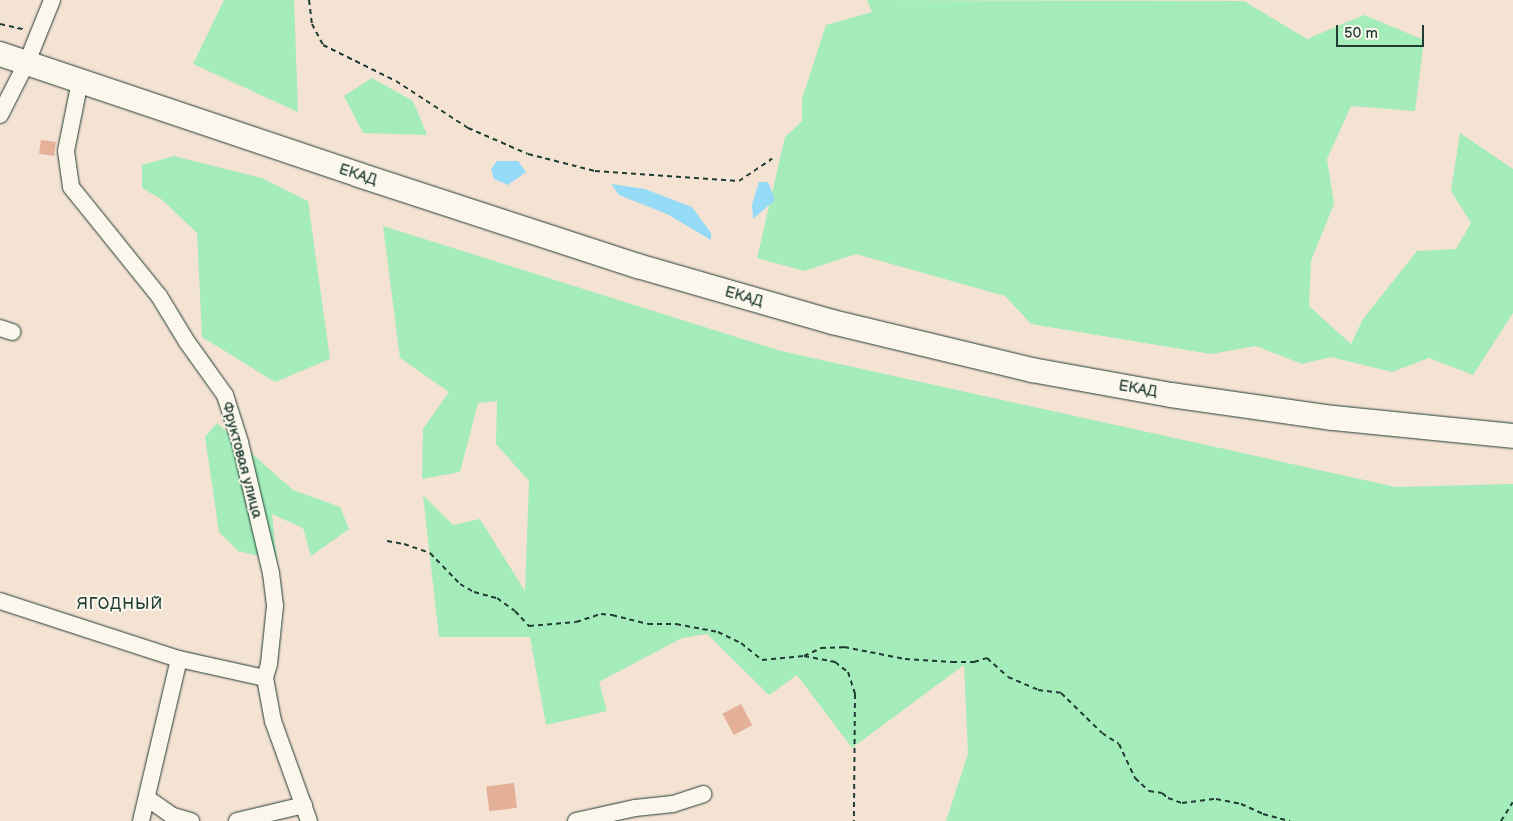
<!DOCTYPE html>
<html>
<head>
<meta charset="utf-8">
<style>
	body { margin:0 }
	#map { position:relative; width:1513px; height:821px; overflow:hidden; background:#f4e2d3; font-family:"Balsamiq Sans",sans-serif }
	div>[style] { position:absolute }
	.green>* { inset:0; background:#a4ecba }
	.water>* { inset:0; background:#95dbf7 }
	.building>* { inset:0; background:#e4b098; transform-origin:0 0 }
	.path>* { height:2px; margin-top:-1px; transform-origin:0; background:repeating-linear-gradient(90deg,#1f3d34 0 5px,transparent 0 9px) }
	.roads { filter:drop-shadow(0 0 1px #1f3d34) drop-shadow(0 0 1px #1f3d34) }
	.minor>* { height:16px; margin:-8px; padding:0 8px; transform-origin:8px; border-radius:8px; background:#fbf7ec }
	.highway>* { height:24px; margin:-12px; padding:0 12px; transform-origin:12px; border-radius:12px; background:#fbf7ec }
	span { translate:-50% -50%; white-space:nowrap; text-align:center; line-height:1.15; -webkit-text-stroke:4px #fbf7ec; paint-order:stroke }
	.street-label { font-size:15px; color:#1f3d34 }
	.neighbourhood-label { font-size:16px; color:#1f3d34; letter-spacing:1px }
	.scale { position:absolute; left:1336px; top:25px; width:88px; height:22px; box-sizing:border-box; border:2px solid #1f3d34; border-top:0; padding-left:6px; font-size:15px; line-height:18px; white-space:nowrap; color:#1f3d34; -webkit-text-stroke:4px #fbf7ec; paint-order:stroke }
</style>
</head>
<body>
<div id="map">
	<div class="green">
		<div style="clip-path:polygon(224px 0,294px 0,298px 112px,193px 64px)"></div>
		<div style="clip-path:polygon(867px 0,1244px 1px,1307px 39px,1364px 15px,1424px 40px,1415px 111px,1351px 106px,1327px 159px,1334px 204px,1311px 261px,1309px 306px,1351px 344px,1363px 319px,1417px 251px,1456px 249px,1471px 223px,1451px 191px,1460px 133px,1513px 169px,1513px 313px,1473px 375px,1429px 358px,1392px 372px,1331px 357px,1302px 364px,1256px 346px,1211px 354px,1031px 324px,1005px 296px,856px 254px,804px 271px,757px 258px,785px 137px,802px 121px,802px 99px,826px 25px,872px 12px)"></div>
		<div style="clip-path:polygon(372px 78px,413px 101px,427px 135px,363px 133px,344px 96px)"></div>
		<div style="clip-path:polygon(174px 156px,262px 178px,308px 201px,330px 359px,275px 382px,202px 337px,197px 233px,161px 199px,142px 188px,142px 165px)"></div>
		<div style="clip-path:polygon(383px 226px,781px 351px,1396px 487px,1513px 484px,1513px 821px,946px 821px,968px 754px,964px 665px,852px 748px,797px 675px,769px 695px,707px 634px,682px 638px,599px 682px,607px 711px,546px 725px,530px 637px,439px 637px,423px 495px,453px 525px,480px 519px,525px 591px,529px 481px,496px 444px,497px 401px,478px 403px,460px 472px,422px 479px,423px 429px,449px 392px,400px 358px)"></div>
		<div style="clip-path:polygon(217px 423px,293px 490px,340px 507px,349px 529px,311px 556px,303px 528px,272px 514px,277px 560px,238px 551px,219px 532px,205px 437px)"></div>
	</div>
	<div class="water">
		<div style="clip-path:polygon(497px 161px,518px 161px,526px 172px,508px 185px,494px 179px,491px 169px)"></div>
		<div style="clip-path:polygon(759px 182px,768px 182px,775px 200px,753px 219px,752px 204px)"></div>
		<div style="clip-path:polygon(611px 184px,645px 189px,692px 207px,711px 233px,711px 240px,667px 214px,619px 195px)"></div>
	</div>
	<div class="building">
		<div style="left:41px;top:140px;width:15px;height:14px;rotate:8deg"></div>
		<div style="left:741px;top:704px;width:24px;height:21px;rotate:62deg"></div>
		<div style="left:514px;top:783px;width:25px;height:28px;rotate:83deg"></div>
	</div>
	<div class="path">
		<div style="left:309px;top:0;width:24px;rotate:83deg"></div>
		<div style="left:312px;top:24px;width:24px;rotate:62deg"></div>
		<div style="left:323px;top:45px;width:81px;rotate:26.3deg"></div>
		<div style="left:396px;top:81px;width:86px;rotate:33.1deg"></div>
		<div style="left:468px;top:128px;width:65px;rotate:23.4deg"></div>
		<div style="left:528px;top:154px;width:69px;rotate:14.2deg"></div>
		<div style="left:595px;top:171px;width:144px;rotate:4deg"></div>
		<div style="left:739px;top:181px;width:40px;rotate:-34deg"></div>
		<div style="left:0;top:24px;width:26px;rotate:13deg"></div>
		<div style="left:387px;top:541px;width:17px;rotate:10deg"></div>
		<div style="left:404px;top:544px;width:28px;rotate:19deg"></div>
		<div style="left:430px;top:553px;width:43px;rotate:45.9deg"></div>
		<div style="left:460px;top:584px;width:16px;rotate:30deg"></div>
		<div style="left:474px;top:592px;width:24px;rotate:15deg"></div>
		<div style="left:497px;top:598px;width:22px;rotate:36deg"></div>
		<div style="left:515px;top:611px;width:21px;rotate:47deg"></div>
		<div style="left:529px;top:626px;width:47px;rotate:-4.9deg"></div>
		<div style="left:576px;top:622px;width:26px;rotate:-18deg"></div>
		<div style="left:601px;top:614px;width:11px;rotate:5deg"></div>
		<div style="left:612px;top:615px;width:37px;rotate:14deg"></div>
		<div style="left:648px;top:624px;width:28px"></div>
		<div style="left:676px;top:624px;width:43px;rotate:10.8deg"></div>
		<div style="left:718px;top:632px;width:25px;rotate:26deg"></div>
		<div style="left:741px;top:643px;width:27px;rotate:39deg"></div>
		<div style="left:762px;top:660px;width:42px;rotate:-5.4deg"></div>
		<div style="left:804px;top:656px;width:32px;rotate:11deg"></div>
		<div style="left:835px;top:662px;width:16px;rotate:38deg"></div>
		<div style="left:848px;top:672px;width:23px;rotate:72deg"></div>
		<div style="left:855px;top:694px;width:127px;rotate:90.5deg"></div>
		<div style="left:804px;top:656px;width:19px;rotate:-25deg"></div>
		<div style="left:821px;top:648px;width:23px;rotate:-2deg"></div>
		<div style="left:844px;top:647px;width:62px;rotate:11.1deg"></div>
		<div style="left:905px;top:659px;width:47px;rotate:3.7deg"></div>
		<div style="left:952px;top:662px;width:22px"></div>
		<div style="left:974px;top:662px;width:14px;rotate:-17deg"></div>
		<div style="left:987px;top:658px;width:28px;rotate:42deg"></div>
		<div style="left:1008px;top:677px;width:33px;rotate:23deg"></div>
		<div style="left:1038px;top:690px;width:23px;rotate:7deg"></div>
		<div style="left:1061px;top:693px;width:57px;rotate:44.3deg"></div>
		<div style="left:1102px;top:733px;width:20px;rotate:33deg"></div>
		<div style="left:1119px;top:744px;width:38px;rotate:65deg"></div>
		<div style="left:1135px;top:778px;width:19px;rotate:43deg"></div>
		<div style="left:1149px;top:791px;width:13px;rotate:9deg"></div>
		<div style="left:1162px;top:793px;width:8px;rotate:40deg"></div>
		<div style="left:1168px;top:798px;width:15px;rotate:20deg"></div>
		<div style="left:1182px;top:803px;width:34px;rotate:-7deg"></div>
		<div style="left:1216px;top:799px;width:25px;rotate:11deg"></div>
		<div style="left:1241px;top:804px;width:24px;rotate:24deg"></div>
		<div style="left:1263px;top:814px;width:28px;rotate:15deg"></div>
		<div style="left:1501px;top:821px;width:22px;rotate:-58deg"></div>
	</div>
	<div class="roads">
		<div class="minor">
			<div style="left:80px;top:81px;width:71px;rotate:101.3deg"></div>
			<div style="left:66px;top:151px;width:36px;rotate:82deg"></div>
			<div style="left:71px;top:187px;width:140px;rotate:51.1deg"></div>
			<div style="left:159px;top:296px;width:54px;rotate:58.7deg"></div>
			<div style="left:187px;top:342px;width:65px;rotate:54.4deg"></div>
			<div style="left:225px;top:395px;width:49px;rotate:72.3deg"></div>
			<div style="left:240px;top:442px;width:135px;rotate:76.7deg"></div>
			<div style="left:271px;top:573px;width:33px;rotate:83deg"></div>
			<div style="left:275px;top:606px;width:58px;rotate:95.9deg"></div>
			<div style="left:269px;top:664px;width:15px;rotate:106deg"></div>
			<div style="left:265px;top:678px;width:44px;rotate:79.5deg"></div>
			<div style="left:273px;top:721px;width:106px;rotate:70.2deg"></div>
			<div style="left:0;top:115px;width:59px;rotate:-63deg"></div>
			<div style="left:27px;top:62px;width:67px;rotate:-68deg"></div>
			<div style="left:0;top:328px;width:13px;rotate:18deg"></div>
			<div style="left:0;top:601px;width:188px;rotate:18deg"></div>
			<div style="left:179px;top:659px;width:88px;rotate:12.5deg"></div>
			<div style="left:147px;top:798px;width:32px;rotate:35deg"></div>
			<div style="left:173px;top:816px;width:19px;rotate:16deg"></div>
			<div style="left:141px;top:821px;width:166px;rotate:-76.8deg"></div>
			<div style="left:237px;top:821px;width:69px;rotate:-13.4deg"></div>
			<div style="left:576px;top:821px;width:60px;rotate:-12.4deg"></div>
			<div style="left:635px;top:808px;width:38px;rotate:-6deg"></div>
			<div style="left:673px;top:804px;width:32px;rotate:-18deg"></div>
		</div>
		<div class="highway">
			<div style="left:0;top:54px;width:379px;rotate:18.6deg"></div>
			<div style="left:359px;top:175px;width:293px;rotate:18.1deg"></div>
			<div style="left:638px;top:266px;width:202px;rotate:16.1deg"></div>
			<div style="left:832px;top:322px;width:206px;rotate:13.5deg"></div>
			<div style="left:1032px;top:370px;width:141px;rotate:10.2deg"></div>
			<div style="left:1171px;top:395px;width:164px;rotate:8.1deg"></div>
			<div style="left:1333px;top:418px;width:181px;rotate:5.7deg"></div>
		</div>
	</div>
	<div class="street-label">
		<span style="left:358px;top:175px;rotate:18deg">ЕКАД</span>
		<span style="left:744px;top:297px;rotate:16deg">ЕКАД</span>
		<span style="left:1138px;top:389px;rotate:10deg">ЕКАД</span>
		<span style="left:242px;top:460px;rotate:75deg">Фруктовая улица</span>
	</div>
	<div class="neighbourhood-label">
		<span style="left:120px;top:605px">ЯГОДНЫЙ</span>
	</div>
	<div class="scale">50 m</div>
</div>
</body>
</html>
